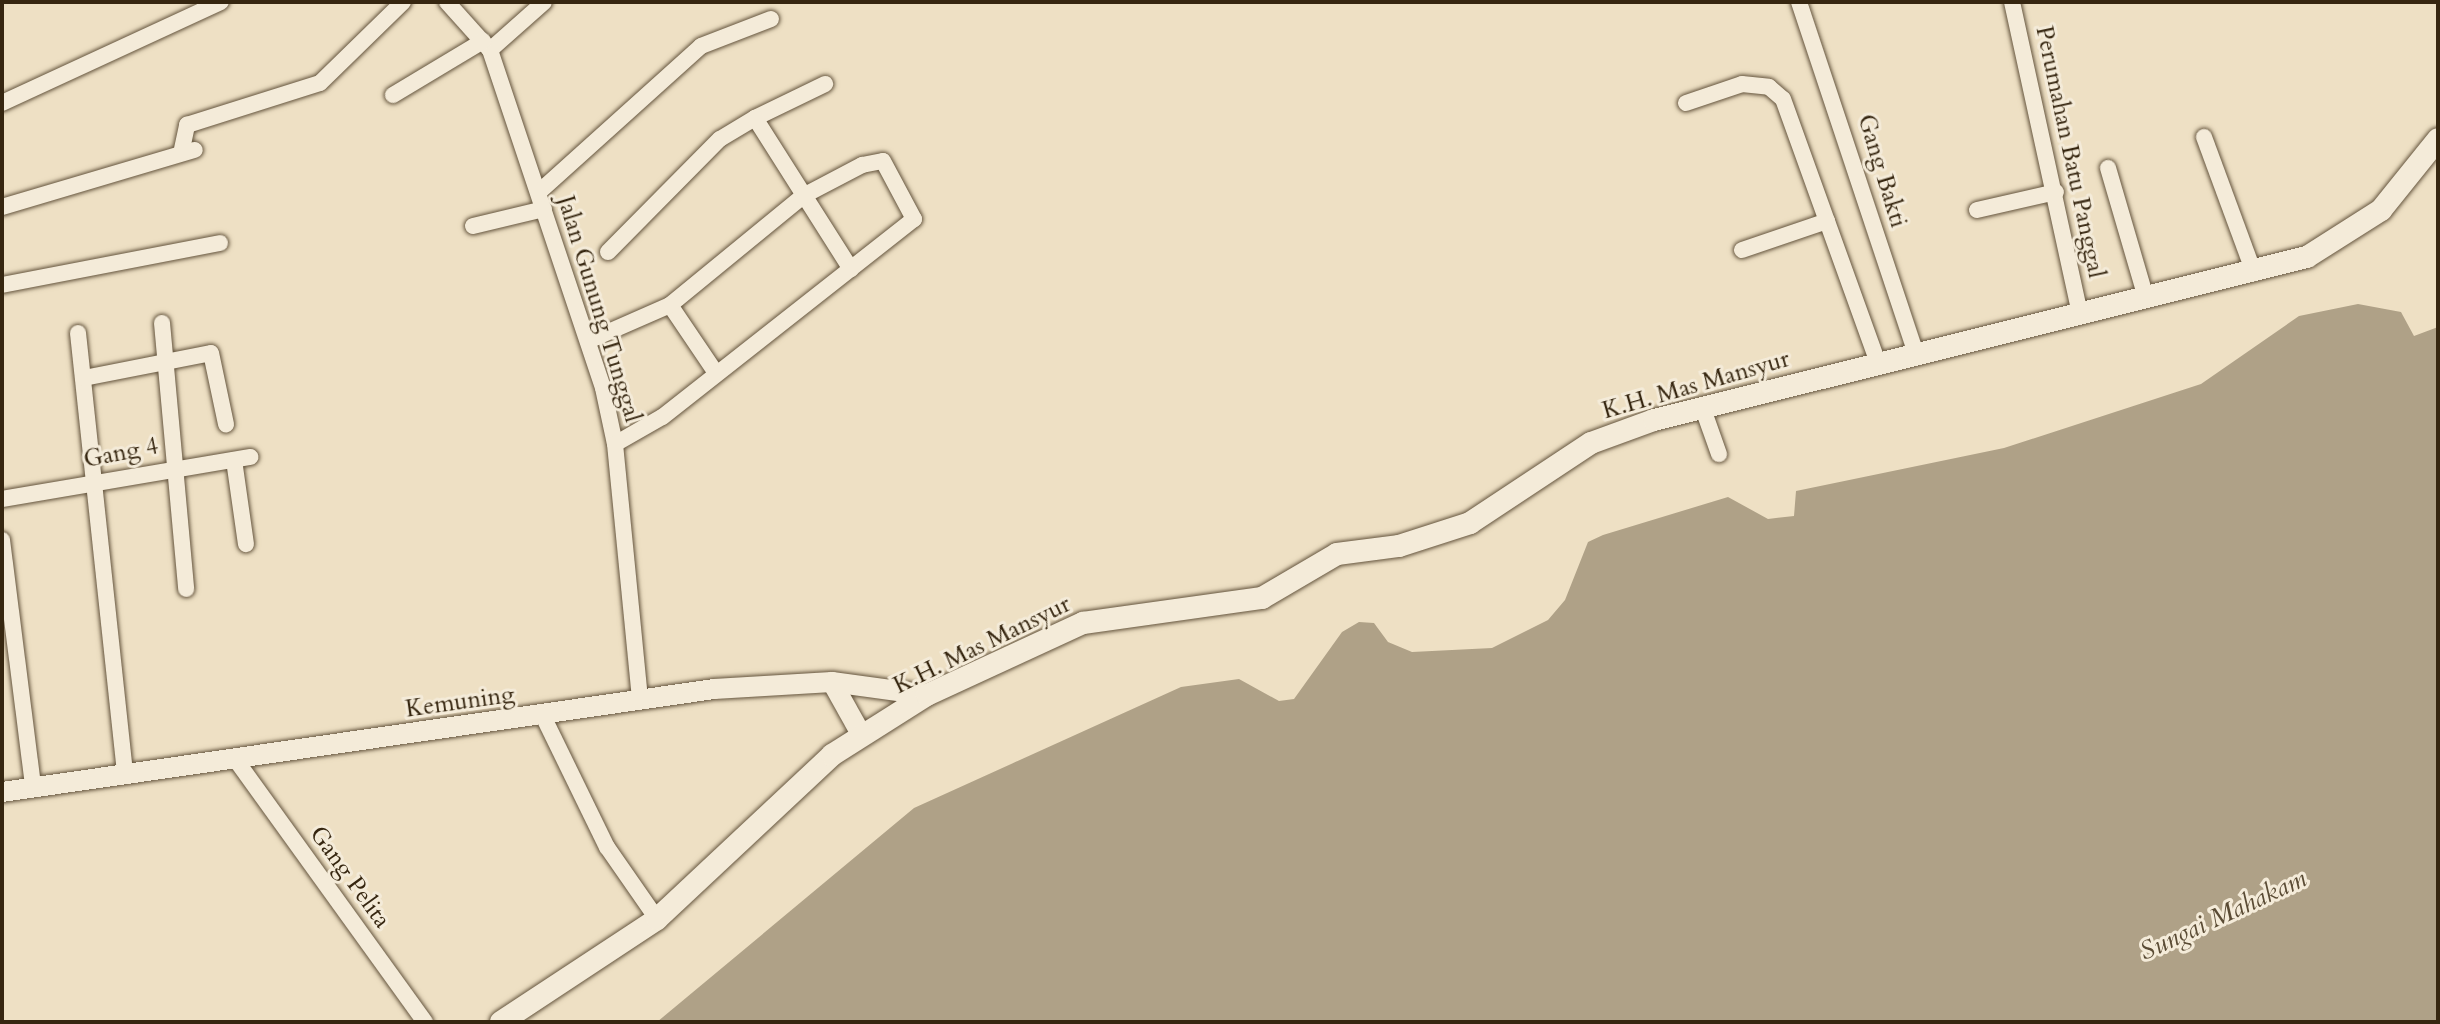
<!DOCTYPE html>
<html>
<head>
<meta charset="utf-8">
<style>
	body { margin:0 }
	#map { position:relative; width:2440px; height:1024px; overflow:hidden; background:#eee0c4; font-family:Cardo,serif }
	div>[style] { position:absolute }
	.water>* { inset:0; background:#afa187 }
	.roads { filter:drop-shadow(0 0 2px #64543d) drop-shadow(0 0 2px #64543d) }
	.minor>* { height:16px; margin:-8px; padding:0 8px; transform-origin:8px; border-radius:8px; background:#f4ebd9 }
	.tertiary>* { height:20px; margin:-10px; padding:0 10px; transform-origin:10px; border-radius:10px; background:#f4ebd9 }
	.secondary>* { height:22px; margin:-11px; padding:0 11px; transform-origin:11px; border-radius:11px; background:#f4ebd9 }
	span { translate:-50% -50%; white-space:nowrap; text-align:center; line-height:1.15; -webkit-text-stroke:6px #f4ebd9; paint-order:stroke }
	.street-label { font-size:24px; color:#362610 }
	.water-label { font-size:26px; color:#5a4b34; font-style:italic }
	.frame { position:absolute; inset:0; border:4px solid #362610; pointer-events:none }
</style>
</head>
<body>
<div id="map">
	<div class="water">
		<div style="clip-path:polygon(2358px 304px,2401px 312px,2414px 336px,2438px 327px,2438px 1022px,657px 1022px,914px 808px,1181px 687px,1239px 679px,1279px 701px,1294px 699px,1342px 632px,1359px 622px,1374px 623px,1388px 642px,1412px 652px,1492px 648px,1548px 620px,1565px 600px,1588px 542px,1603px 535px,1728px 497px,1768px 519px,1794px 516px,1796px 491px,2004px 448px,2201px 384px,2299px 316px)"></div>
	</div>
	<div class="roads">
		<div class="minor">
			<div style="left:447px;top:2px;width:64px;rotate:48.1deg"></div>
			<div style="left:490px;top:50px;width:356px;rotate:71.5deg"></div>
			<div style="left:603px;top:388px;width:57px;rotate:77.9deg"></div>
			<div style="left:615px;top:444px;width:258px;rotate:84.4deg"></div>
			<div style="left:1799px;top:2px;width:371px;rotate:71.6deg"></div>
			<div style="left:2012px;top:2px;width:318px;rotate:77.7deg"></div>
			<div style="left:490px;top:50px;width:72px;rotate:-41.6deg"></div>
			<div style="left:393px;top:95px;width:105px;rotate:-31deg"></div>
			<div style="left:2px;top:103px;width:241px;rotate:-24.8deg"></div>
			<div style="left:1686px;top:103px;width:59px;rotate:-18.7deg"></div>
			<div style="left:1742px;top:84px;width:27px;rotate:6deg"></div>
			<div style="left:1769px;top:87px;width:18px;rotate:41deg"></div>
			<div style="left:1783px;top:99px;width:283px;rotate:70.2deg"></div>
			<div style="left:755px;top:118px;width:78px;rotate:-25.9deg"></div>
			<div style="left:2204px;top:137px;width:145px;rotate:69.8deg"></div>
			<div style="left:182px;top:149px;width:25px;rotate:-78deg"></div>
			<div style="left:187px;top:125px;width:139px;rotate:-17.5deg"></div>
			<div style="left:320px;top:83px;width:116px;rotate:-44.3deg"></div>
			<div style="left:2108px;top:168px;width:135px;rotate:73.7deg"></div>
			<div style="left:539px;top:192px;width:218px;rotate:-42deg"></div>
			<div style="left:701px;top:46px;width:75px;rotate:-21.1deg"></div>
			<div style="left:2px;top:207px;width:201px;rotate:-16.5deg"></div>
			<div style="left:1977px;top:210px;width:81px;rotate:-12.8deg"></div>
			<div style="left:473px;top:226px;width:73px;rotate:-13.5deg"></div>
			<div style="left:1742px;top:250px;width:90px;rotate:-18.8deg"></div>
			<div style="left:608px;top:252px;width:159px;rotate:-45.3deg"></div>
			<div style="left:720px;top:139px;width:41px;rotate:-31deg"></div>
			<div style="left:755px;top:118px;width:179px;rotate:57.6deg"></div>
			<div style="left:2px;top:285px;width:222px;rotate:-10.9deg"></div>
			<div style="left:670px;top:305px;width:82px;rotate:55.9deg"></div>
			<div style="left:162px;top:323px;width:267px;rotate:84.8deg"></div>
			<div style="left:78px;top:333px;width:441px;rotate:83.9deg"></div>
			<div style="left:588px;top:341px;width:90px;rotate:-23.7deg"></div>
			<div style="left:670px;top:305px;width:172px;rotate:-39.3deg"></div>
			<div style="left:803px;top:196px;width:67px;rotate:-27.7deg"></div>
			<div style="left:862px;top:165px;width:21px;rotate:-11deg"></div>
			<div style="left:883px;top:161px;width:66px;rotate:61.9deg"></div>
			<div style="left:914px;top:219px;width:320px;rotate:141.8deg"></div>
			<div style="left:662px;top:417px;width:54px;rotate:150.1deg"></div>
			<div style="left:84px;top:378px;width:129px;rotate:-11.1deg"></div>
			<div style="left:211px;top:353px;width:73px;rotate:78.1deg"></div>
			<div style="left:1702px;top:406px;width:51px;rotate:70.5deg"></div>
			<div style="left:234px;top:460px;width:85px;rotate:81.9deg"></div>
			<div style="left:2px;top:499px;width:252px;rotate:-9.6deg"></div>
			<div style="left:2px;top:540px;width:248px;rotate:82.8deg"></div>
			<div style="left:543px;top:716px;width:146px;rotate:64deg"></div>
			<div style="left:607px;top:847px;width:88px;rotate:55.2deg"></div>
			<div style="left:236px;top:760px;width:323px;rotate:54.2deg"></div>
		</div>
		<div class="tertiary">
			<div style="left:832px;top:682px;width:62px;rotate:60.9deg"></div>
			<div style="left:2px;top:792px;width:719px;rotate:-8.23deg"></div>
			<div style="left:714px;top:689px;width:118px;rotate:-3.4deg"></div>
			<div style="left:832px;top:682px;width:96px;rotate:7.8deg"></div>
		</div>
		<div class="secondary">
			<div style="left:501px;top:1022px;width:187px;rotate:-33.4deg"></div>
			<div style="left:657px;top:919px;width:240px;rotate:-43.1deg"></div>
			<div style="left:832px;top:755px;width:112px;rotate:-32.3deg"></div>
			<div style="left:927px;top:695px;width:172px;rotate:-24.8deg"></div>
			<div style="left:1083px;top:623px;width:181px;rotate:-8deg"></div>
			<div style="left:1262px;top:598px;width:87px;rotate:-30.4deg"></div>
			<div style="left:1337px;top:554px;width:63px;rotate:-7.4deg"></div>
			<div style="left:1399px;top:546px;width:75px;rotate:-17.9deg"></div>
			<div style="left:1470px;top:523px;width:145px;rotate:-33.5deg"></div>
			<div style="left:1591px;top:443px;width:67px;rotate:-20.1deg"></div>
			<div style="left:1654px;top:420px;width:673px;rotate:-14.02deg"></div>
			<div style="left:2307px;top:257px;width:88px;rotate:-32.4deg"></div>
			<div style="left:2381px;top:210px;width:91px;rotate:-51.2deg"></div>
		</div>
	</div>
	<div class="street-label">
		<span style="left:2070px;top:152px;rotate:78deg">Perumahan Batu Panggal</span>
		<span style="left:1882px;top:171px;rotate:73deg">Gang Bakti</span>
		<span style="left:599px;top:309px;rotate:73deg">Jalan Gunung Tunggal</span>
		<span style="left:1696px;top:385px;rotate:-16deg">K.H. Mas Mansyur</span>
		<span style="left:121px;top:453px;rotate:-11deg">Gang 4</span>
		<span style="left:982px;top:645px;rotate:-26deg">K.H. Mas Mansyur</span>
		<span style="left:460px;top:702px;rotate:-8deg">Kemuning</span>
		<span style="left:350px;top:877px;rotate:54deg">Gang Pelita</span>
	</div>
	<div class="water-label">
		<span style="left:2223px;top:915px;rotate:-25deg">Sungai Mahakam</span>
	</div>
	<div class="frame"></div>
</div>
</body>
</html>
